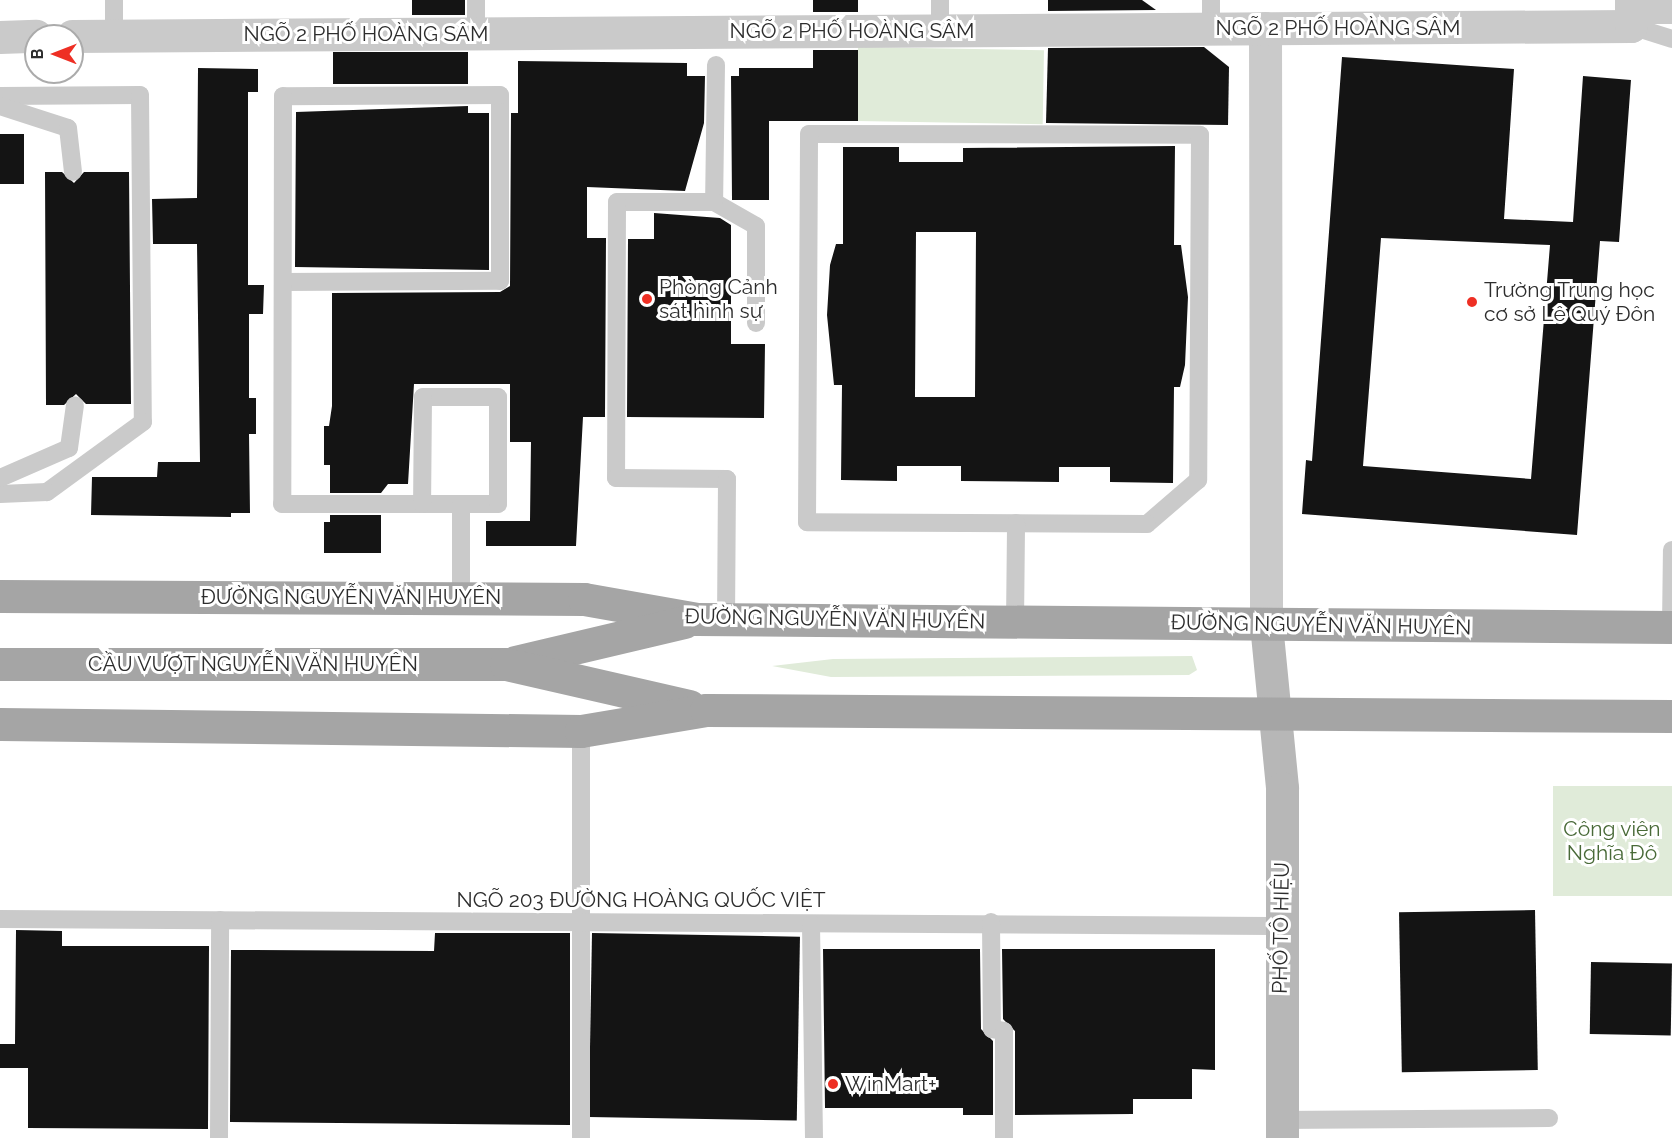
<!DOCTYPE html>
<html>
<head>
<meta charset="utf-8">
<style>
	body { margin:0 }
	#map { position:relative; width:1672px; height:1138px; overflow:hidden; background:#fff; font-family:Raleway,sans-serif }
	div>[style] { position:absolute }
	.green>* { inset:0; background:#e0ebd9; transform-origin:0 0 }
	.building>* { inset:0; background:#141414; transform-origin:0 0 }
	.lane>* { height:18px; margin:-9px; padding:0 9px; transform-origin:9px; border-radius:9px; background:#cacaca }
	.street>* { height:33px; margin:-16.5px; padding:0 16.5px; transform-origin:16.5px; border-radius:16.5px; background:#cacaca }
	.secondary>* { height:33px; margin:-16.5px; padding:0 16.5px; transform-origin:16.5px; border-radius:16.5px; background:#b7b7b7 }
	.primary>* { height:33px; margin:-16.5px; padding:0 16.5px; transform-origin:16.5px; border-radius:16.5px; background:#a5a5a5 }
	.dots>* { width:16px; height:16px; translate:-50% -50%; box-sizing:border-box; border:3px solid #fff; border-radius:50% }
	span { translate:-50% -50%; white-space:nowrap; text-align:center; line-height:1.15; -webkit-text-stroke:6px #fff; paint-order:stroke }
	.street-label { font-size:21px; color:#2d2d2d }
	.poi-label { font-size:21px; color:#2d2d2d }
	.left { translate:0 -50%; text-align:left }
	.park-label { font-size:21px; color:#496a38 }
	.north { position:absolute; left:24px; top:24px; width:60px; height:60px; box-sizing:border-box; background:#fff; border:2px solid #ababab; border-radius:50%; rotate:270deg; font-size:16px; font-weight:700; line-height:24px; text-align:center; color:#2d2d2d }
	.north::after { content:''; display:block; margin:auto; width:21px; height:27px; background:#ee2f24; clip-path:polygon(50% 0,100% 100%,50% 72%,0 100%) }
</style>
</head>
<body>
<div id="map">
	<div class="green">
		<div style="left:858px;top:47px;width:186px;height:74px;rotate:1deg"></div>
		<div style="clip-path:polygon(1192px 656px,1197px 670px,1189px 675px,831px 677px,772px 666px,833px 659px)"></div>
		<div style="left:1672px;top:786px;width:110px;height:119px;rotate:90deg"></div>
	</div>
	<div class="building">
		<div style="left:412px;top:0;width:53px;height:15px"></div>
		<div style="left:813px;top:0;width:45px;height:12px"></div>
		<div style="clip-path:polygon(1048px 0,1142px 0,1156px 10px,1048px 11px)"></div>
		<div style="clip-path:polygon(1204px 47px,1229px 67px,1228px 125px,1046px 123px,1048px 48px)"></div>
		<div style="clip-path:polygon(813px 50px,858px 50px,858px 121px,769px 121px,769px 200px,732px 200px,731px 76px,739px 76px,739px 68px,813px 68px)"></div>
		<div style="left:468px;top:52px;width:32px;height:135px;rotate:90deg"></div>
		<div style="clip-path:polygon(evenodd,1342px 57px,1514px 69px,1504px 219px,1573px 222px,1583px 76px,1631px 80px,1619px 242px,1600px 241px,1577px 535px,1302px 514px,1306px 460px,1312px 461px,1342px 57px,1381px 238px,1550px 245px,1531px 479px,1363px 466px,1381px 238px)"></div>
		<div style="clip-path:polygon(518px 61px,687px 63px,687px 76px,705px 76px,704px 123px,685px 191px,587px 187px,587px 238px,606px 238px,605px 417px,583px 417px,576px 546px,486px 546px,486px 521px,530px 521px,531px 442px,510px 442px,510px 384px,414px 384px,408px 484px,388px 484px,381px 493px,330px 493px,330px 465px,324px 465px,324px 426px,329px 426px,332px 406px,332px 293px,500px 292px,510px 286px,511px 113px,518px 113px)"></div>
		<div style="clip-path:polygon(198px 68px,258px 69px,258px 92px,248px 92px,248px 285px,264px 285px,263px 314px,249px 314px,249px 398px,256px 398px,256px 434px,249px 434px,250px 513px,231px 513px,231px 517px,91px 515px,92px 477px,157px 477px,158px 462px,200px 462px,197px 244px,153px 244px,152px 199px,197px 198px)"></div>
		<div style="clip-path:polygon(468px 106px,468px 113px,489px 113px,489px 270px,295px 267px,296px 112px)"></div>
		<div style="left:0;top:134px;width:24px;height:50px"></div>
		<div style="clip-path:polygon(evenodd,1175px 146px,1174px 245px,1181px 245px,1188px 297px,1185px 365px,1180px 387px,1174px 387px,1173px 483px,1110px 482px,1110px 467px,1059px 467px,1059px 482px,961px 481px,961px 466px,897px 466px,897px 481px,841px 480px,842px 385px,834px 385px,827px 315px,830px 265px,836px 244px,843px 244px,843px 147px,899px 147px,899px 162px,963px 162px,963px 148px,1175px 146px,916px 232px,976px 232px,975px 397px,915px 397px,916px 232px)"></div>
		<div style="clip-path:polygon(45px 172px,62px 172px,74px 183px,84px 172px,129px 172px,131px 404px,86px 404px,76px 394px,64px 405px,46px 405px)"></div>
		<div style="clip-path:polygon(654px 213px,720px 218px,731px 225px,731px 344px,765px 344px,764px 418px,627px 417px,628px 239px,654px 239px)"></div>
		<div style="clip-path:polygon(330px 515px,381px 515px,381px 553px,324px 553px,324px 522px,330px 522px)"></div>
		<div style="left:1535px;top:910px;width:160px;height:136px;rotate:89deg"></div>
		<div style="clip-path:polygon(16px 930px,62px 931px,62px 946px,209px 946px,208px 1129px,28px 1128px,28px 1068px,0 1068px,0 1044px,15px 1044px)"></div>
		<div style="clip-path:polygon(435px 933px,570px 933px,570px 1125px,230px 1122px,231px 950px,434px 951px)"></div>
		<div style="left:592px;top:933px;width:208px;height:184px;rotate:1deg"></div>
		<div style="clip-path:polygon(823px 949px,980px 949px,981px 1029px,993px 1041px,993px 1115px,963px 1115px,963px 1108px,825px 1108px)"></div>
		<div style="clip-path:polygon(1002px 949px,1215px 949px,1215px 1070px,1192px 1069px,1192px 1099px,1133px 1099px,1133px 1114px,1015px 1115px,1015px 1031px,1003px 1019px)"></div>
		<div style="left:1591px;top:962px;width:81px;height:72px;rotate:1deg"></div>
	</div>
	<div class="lane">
		<div style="left:114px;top:0;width:36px;rotate:90deg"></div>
		<div style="left:476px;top:0;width:34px;rotate:90deg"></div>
		<div style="left:940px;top:0;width:31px;rotate:90deg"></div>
		<div style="left:1211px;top:0;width:28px;rotate:90deg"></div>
		<div style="left:1631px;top:26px;width:43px;rotate:17.6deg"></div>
		<div style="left:716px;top:65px;width:137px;rotate:90.8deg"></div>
		<div style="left:714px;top:202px;width:48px;rotate:29.7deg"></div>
		<div style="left:756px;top:226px;width:97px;rotate:90deg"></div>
		<div style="left:0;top:96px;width:140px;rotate:-0.4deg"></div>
		<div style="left:140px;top:95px;width:327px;rotate:89.5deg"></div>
		<div style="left:143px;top:422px;width:119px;rotate:143.9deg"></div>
		<div style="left:47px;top:492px;width:47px;rotate:177.6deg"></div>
		<div style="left:0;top:106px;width:71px;rotate:17.9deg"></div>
		<div style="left:68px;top:128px;width:44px;rotate:83.5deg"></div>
		<div style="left:809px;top:134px;width:391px;rotate:0.1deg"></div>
		<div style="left:1200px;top:135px;width:345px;rotate:90.3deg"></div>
		<div style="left:1198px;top:480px;width:67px;rotate:139.2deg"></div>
		<div style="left:1147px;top:524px;width:340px;rotate:-179.7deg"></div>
		<div style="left:807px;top:522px;width:388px;rotate:-89.7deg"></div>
		<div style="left:714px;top:202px;width:97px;rotate:180deg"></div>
		<div style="left:617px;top:202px;width:276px;rotate:90.2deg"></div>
		<div style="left:616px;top:478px;width:111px;rotate:0.5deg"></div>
		<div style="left:727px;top:479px;width:141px;rotate:90.4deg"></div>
		<div style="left:283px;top:282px;width:217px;rotate:-0.3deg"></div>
		<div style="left:500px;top:281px;width:186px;rotate:-90deg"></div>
		<div style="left:500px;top:95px;width:217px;rotate:179.7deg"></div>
		<div style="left:283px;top:96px;width:408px;rotate:90.1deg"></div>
		<div style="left:282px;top:504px;width:216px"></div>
		<div style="left:498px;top:504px;width:107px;rotate:-90deg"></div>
		<div style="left:498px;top:397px;width:75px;rotate:180deg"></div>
		<div style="left:423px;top:397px;width:107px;rotate:90.5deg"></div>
		<div style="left:0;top:478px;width:75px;rotate:-23.5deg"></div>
		<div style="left:69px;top:448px;width:43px;rotate:-82.1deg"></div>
		<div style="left:461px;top:504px;width:93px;rotate:90deg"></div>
		<div style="left:1015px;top:623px;width:100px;rotate:-89.4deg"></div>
		<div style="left:1671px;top:627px;width:77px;rotate:-89.3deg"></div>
		<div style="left:581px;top:731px;width:407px;rotate:90deg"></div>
		<div style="left:0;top:919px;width:1281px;rotate:0.31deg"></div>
		<div style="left:991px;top:922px;width:107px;rotate:89.5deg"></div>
		<div style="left:992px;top:1029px;width:12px;rotate:9deg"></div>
		<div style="left:1004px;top:1031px;width:107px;rotate:90deg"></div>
		<div style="left:811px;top:924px;width:214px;rotate:89.2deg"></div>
		<div style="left:1279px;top:1120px;width:270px;rotate:-0.4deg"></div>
		<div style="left:219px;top:1138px;width:218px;rotate:-89.7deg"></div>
	</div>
	<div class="street">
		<div style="left:1631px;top:7px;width:41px"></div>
		<div style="left:1265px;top:28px;width:596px;rotate:89.9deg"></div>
		<div style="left:72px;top:36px;width:1559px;rotate:-0.37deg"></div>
		<div style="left:1631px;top:26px;width:26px;rotate:-90deg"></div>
		<div style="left:0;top:37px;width:36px;rotate:-2deg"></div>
	</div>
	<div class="secondary">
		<div style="left:1266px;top:624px;width:165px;rotate:84.4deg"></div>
		<div style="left:1282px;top:788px;width:350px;rotate:90deg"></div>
	</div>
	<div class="primary">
		<div style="left:0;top:596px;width:584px;rotate:0.29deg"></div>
		<div style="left:584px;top:599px;width:115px;rotate:10deg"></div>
		<div style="left:697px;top:619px;width:975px;rotate:0.47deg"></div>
		<div style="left:515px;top:662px;width:174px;rotate:-13.3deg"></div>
		<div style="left:0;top:664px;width:506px"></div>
		<div style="left:506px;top:664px;width:188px;rotate:12.9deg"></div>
		<div style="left:0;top:724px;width:581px;rotate:0.69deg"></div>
		<div style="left:581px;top:731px;width:127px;rotate:-9.5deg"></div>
		<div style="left:706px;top:710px;width:966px;rotate:0.36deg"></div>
	</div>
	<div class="dots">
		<div style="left:647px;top:299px;background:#ee2f24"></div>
		<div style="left:1472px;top:302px;background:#ee2f24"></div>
		<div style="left:833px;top:1084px;background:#ee2f24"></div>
	</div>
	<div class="street-label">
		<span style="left:1338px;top:28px">NGÕ 2 PHỐ HOÀNG SÂM</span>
		<span style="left:852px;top:31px">NGÕ 2 PHỐ HOÀNG SÂM</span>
		<span style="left:366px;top:34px">NGÕ 2 PHỐ HOÀNG SÂM</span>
		<span style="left:351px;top:597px">ĐƯỜNG NGUYỄN VĂN HUYÊN</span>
		<span style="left:835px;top:619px;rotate:1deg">ĐƯỜNG NGUYỄN VĂN HUYÊN</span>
		<span style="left:1321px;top:625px;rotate:1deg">ĐƯỜNG NGUYỄN VĂN HUYÊN</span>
		<span style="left:253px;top:664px">CẦU VƯỢT NGUYỄN VĂN HUYÊN</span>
		<span style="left:641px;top:900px">NGÕ 203 ĐƯỜNG HOÀNG QUỐC VIỆT</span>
		<span style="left:1281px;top:928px;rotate:-89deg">PHỐ TÔ HIỆU</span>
	</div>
	<div class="poi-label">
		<span class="left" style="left:659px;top:299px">Phòng Cảnh<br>sát hình sự</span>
		<span class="left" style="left:1484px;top:302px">Trường Trung học<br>cơ sở Lê Quý Đôn</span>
		<span class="left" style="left:845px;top:1084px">WinMart+</span>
	</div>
	<div class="park-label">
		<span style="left:1612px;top:841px">Công viên<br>Nghĩa Đô</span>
	</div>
	<div class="north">B</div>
</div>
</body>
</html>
